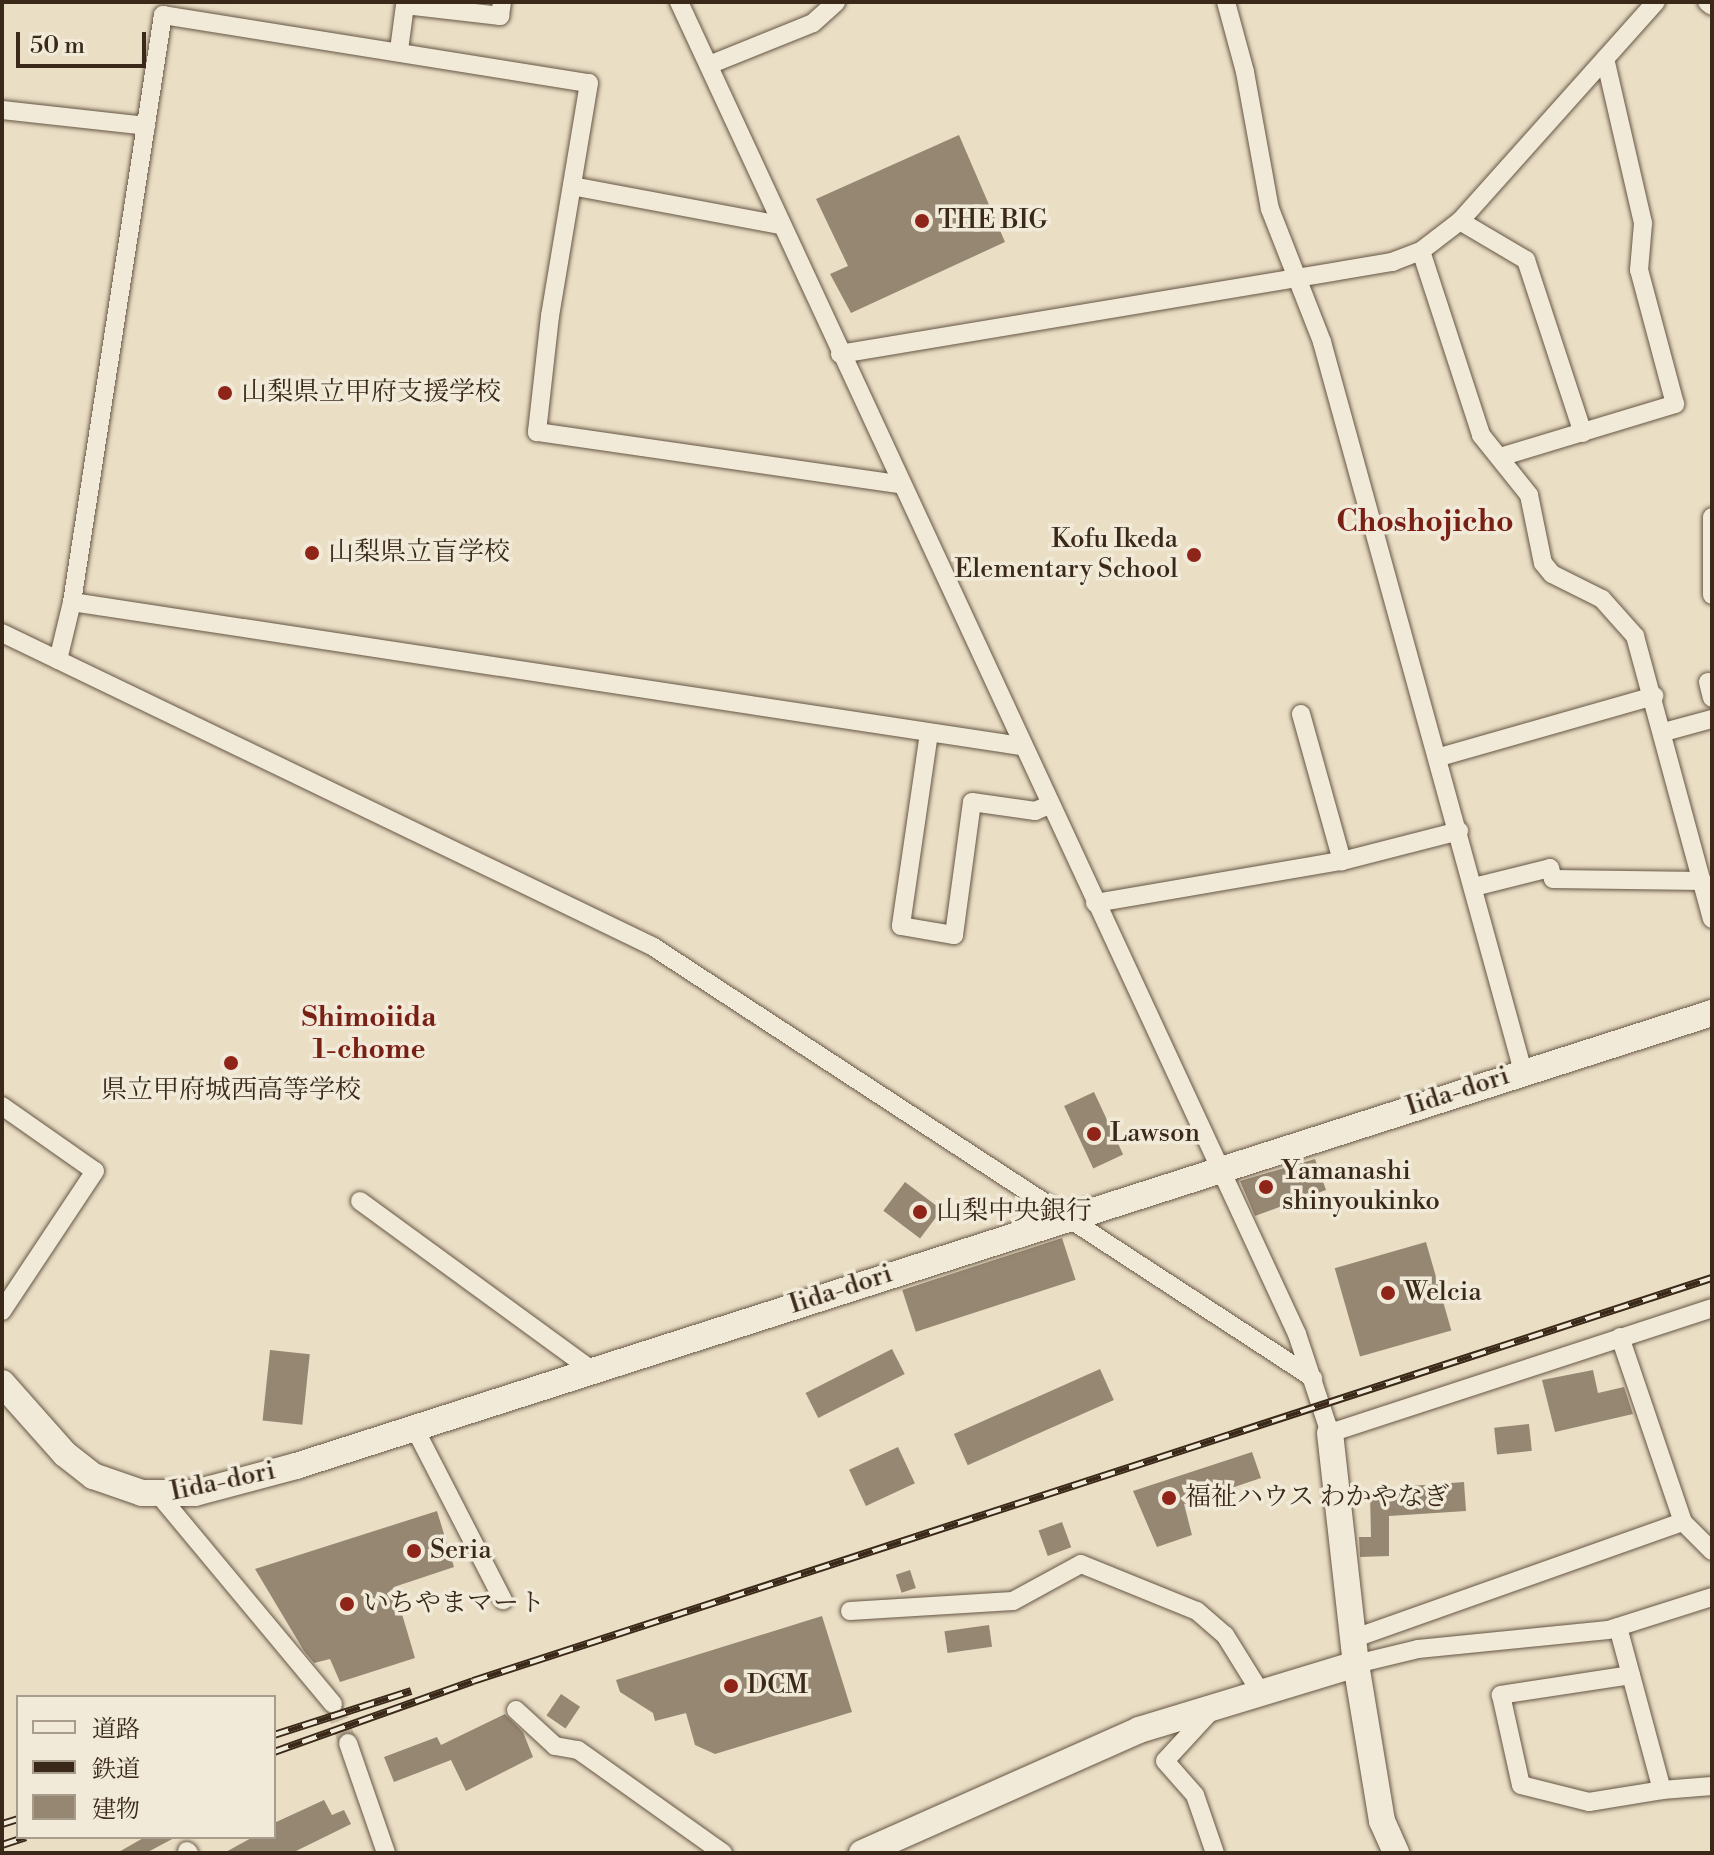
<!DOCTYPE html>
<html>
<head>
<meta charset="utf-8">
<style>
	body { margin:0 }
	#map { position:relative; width:1714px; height:1855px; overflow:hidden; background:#eadec5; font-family:"Libre Bodoni","Noto Serif JP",serif }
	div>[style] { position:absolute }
	.building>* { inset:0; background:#968772; transform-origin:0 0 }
	.street-tunnel>* { height:18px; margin-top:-9px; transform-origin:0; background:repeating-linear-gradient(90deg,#c7baa2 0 18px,transparent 0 27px) }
	.roads { filter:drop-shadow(0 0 2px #665643) drop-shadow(0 0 2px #665643) }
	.street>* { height:18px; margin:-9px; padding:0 9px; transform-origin:9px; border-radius:9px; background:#f1ead9 }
	.secondary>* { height:26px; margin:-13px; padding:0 13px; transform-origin:13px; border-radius:13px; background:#f1ead9 }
	.rail>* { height:8px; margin-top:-4px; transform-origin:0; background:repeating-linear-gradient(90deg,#f1ead9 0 15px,#3a2918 0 30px); box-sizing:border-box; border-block:2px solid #3a2918 }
	.dots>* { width:22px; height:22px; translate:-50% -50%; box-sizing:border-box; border:4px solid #f1ead9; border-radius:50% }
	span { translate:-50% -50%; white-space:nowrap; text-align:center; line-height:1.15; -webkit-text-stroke:7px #f1ead9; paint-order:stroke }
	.poi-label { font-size:26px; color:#3a2918 }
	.left { translate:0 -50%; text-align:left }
	.right { translate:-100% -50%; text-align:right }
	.street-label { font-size:26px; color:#3a2918 }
	.neighbourhood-label { font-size:28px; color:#7a1f14; font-weight:700 }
	.quarter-label { font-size:30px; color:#7a1f14; font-weight:700 }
	.frame { position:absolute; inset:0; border:4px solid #3a2918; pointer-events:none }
	.legend { position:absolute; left:16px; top:1695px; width:260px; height:144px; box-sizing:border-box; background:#f1ead9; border:2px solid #a89d8c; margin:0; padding:10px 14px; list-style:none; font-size:24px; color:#3a2918 }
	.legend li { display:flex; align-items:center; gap:16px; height:40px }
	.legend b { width:40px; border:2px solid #a89d8c }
	.scale { position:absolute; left:16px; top:32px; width:130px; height:36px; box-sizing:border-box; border:4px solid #3a2918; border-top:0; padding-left:10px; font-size:24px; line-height:28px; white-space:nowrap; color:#3a2918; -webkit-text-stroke:6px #f1ead9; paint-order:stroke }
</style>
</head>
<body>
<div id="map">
	<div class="building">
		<div style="clip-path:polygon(959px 135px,1005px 242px,851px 313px,830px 274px,848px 266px,816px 199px)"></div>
		<div style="left:1094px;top:1092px;width:69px;height:33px;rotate:65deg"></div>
		<div style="clip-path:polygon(1315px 1159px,1326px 1190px,1255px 1216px,1240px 1181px)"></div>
		<div style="left:905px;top:1182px;width:46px;height:36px;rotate:37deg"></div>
		<div style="left:1062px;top:1238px;width:44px;height:168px;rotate:72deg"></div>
		<div style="left:1426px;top:1242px;width:92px;height:95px;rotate:74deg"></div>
		<div style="left:892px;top:1349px;width:28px;height:97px;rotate:63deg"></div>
		<div style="left:270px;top:1350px;width:40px;height:71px;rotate:6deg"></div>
		<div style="left:1100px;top:1369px;width:34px;height:160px;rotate:66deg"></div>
		<div style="clip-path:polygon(1593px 1370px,1598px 1393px,1624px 1387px,1633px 1414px,1555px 1432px,1542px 1380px)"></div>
		<div style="left:1529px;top:1424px;width:27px;height:35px;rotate:84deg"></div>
		<div style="left:898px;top:1447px;width:40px;height:54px;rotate:65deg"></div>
		<div style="clip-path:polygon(1252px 1452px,1261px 1478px,1184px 1504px,1192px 1535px,1157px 1547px,1133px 1491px)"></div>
		<div style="clip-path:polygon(1464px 1482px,1466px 1511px,1389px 1516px,1389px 1556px,1360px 1557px,1359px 1537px,1371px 1537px,1370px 1495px,1397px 1495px,1397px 1487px)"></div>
		<div style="clip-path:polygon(437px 1511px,454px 1567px,394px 1587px,415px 1658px,340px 1682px,330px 1659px,314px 1663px,304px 1651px,255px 1569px)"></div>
		<div style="left:1062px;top:1522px;width:27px;height:25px;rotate:70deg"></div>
		<div style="left:910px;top:1570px;width:19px;height:15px;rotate:72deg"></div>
		<div style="clip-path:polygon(822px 1616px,852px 1712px,715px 1754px,695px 1745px,686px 1713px,655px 1721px,653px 1713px,620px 1692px,616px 1680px)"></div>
		<div style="left:989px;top:1625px;width:22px;height:45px;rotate:82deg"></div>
		<div style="left:561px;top:1694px;width:23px;height:26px;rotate:34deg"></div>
		<div style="clip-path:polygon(505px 1714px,523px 1732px,533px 1757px,466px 1791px,451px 1760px,394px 1782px,384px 1757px,437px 1737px,441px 1745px)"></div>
		<div style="clip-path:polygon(324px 1800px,332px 1815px,344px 1810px,351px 1824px,292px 1853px,224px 1853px,253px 1837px,274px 1837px,274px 1823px)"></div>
		<div style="clip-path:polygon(145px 1837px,176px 1837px,146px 1853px,117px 1853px)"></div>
	</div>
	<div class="street-tunnel">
		<div style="left:333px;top:1704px;width:42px;rotate:69deg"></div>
	</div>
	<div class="roads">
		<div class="street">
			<div style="left:679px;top:2px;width:1468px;rotate:65.11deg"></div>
			<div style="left:1297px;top:1334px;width:104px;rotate:71.6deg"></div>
			<div style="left:1330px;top:1433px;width:402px;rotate:-18.1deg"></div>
			<div style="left:1226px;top:2px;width:73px;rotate:74.8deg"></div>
			<div style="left:1245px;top:72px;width:139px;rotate:79.7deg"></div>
			<div style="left:1270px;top:209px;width:143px;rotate:68.6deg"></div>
			<div style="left:1322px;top:342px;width:756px;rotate:74.59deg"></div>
			<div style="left:1707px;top:2px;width:6px;rotate:39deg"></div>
			<div style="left:399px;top:50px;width:45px;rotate:-82.4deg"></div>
			<div style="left:405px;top:5px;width:96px;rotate:6.6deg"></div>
			<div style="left:500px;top:16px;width:14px;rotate:-82deg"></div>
			<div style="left:709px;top:65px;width:112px;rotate:-22deg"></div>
			<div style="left:813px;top:23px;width:31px;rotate:-42deg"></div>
			<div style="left:2px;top:110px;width:145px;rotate:6.3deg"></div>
			<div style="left:572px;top:186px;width:213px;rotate:10.6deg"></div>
			<div style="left:1460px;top:221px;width:77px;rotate:30.6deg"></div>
			<div style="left:1526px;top:260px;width:182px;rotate:71.8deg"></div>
			<div style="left:1421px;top:251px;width:194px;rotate:71.9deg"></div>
			<div style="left:1481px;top:435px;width:77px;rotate:51.3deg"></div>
			<div style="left:1529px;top:495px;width:69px;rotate:78.4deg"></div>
			<div style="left:1543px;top:563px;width:14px;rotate:51deg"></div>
			<div style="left:1552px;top:574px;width:56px;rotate:26.6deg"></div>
			<div style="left:1602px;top:599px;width:50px;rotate:48.3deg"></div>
			<div style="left:1635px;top:636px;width:293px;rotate:74.8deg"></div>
			<div style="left:840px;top:354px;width:560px;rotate:-9.46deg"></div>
			<div style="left:1392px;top:262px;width:31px;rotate:-21deg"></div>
			<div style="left:1421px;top:251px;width:49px;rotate:-37.6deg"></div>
			<div style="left:1460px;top:221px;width:294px;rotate:-48.2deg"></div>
			<div style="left:1500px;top:457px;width:183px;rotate:-16.8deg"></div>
			<div style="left:1675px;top:404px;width:139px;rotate:-105deg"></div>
			<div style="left:1639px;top:270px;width:47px;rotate:-85.1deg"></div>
			<div style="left:1643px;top:223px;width:168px;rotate:-103deg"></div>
			<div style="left:1712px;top:595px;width:78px;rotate:-90deg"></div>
			<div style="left:72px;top:602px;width:960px;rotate:8.63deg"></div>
			<div style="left:2px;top:633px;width:721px;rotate:25.71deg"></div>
			<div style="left:652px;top:946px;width:790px;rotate:33.17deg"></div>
			<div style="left:58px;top:660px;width:60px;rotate:-76.4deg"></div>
			<div style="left:72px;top:602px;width:594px;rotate:-81.19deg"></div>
			<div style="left:163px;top:15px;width:431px;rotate:9.1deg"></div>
			<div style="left:589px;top:83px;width:236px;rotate:99.5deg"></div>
			<div style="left:550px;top:316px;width:117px;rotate:96.4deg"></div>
			<div style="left:537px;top:432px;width:367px;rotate:8.2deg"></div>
			<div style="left:1708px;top:682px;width:16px;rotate:76deg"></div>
			<div style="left:1301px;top:714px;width:153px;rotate:74.4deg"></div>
			<div style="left:1664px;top:732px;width:50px;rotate:-15.2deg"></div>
			<div style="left:929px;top:733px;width:195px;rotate:98.3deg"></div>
			<div style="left:901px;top:926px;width:54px;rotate:9.6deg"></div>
			<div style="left:954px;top:935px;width:134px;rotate:-82.3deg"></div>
			<div style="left:972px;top:802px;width:64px;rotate:8.1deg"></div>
			<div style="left:1035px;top:811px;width:15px;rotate:-23deg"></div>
			<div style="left:1440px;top:757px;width:223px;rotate:-15.9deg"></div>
			<div style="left:1474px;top:887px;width:78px;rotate:-14deg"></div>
			<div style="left:1550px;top:868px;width:11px;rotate:75deg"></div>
			<div style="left:1553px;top:879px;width:149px;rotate:0.8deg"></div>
			<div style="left:1095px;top:903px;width:251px;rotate:-9.7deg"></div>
			<div style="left:1342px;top:861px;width:121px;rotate:-14.4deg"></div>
			<div style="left:2px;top:1106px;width:113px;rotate:35deg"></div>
			<div style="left:95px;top:1171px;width:168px;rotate:123.6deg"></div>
			<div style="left:360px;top:1201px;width:287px;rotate:36.1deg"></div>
			<div style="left:1620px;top:1337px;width:195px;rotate:71.2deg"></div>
			<div style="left:1683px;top:1522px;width:41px;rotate:45deg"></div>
			<div style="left:414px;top:1427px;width:195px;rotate:62.8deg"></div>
			<div style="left:159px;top:1495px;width:272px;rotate:50.2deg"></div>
			<div style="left:850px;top:1611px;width:163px;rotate:-3.5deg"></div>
			<div style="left:1013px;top:1601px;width:77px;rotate:-28.6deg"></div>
			<div style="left:1081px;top:1564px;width:125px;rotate:22.1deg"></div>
			<div style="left:1197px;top:1611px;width:37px;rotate:41deg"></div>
			<div style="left:1225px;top:1635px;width:68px;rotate:58.2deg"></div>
			<div style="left:1618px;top:1627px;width:169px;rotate:74.9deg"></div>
			<div style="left:1662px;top:1790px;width:50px;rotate:-4.6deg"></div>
			<div style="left:1355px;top:1638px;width:348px;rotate:-19.5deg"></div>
			<div style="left:1356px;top:1664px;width:64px;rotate:-13.6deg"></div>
			<div style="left:1418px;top:1649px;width:191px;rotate:-5.7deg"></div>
			<div style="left:1608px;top:1630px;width:109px;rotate:-17.6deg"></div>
			<div style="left:1631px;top:1675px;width:132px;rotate:171.3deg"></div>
			<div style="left:1501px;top:1695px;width:92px;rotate:77.5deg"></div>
			<div style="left:1521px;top:1785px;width:70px;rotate:14deg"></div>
			<div style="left:1589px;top:1802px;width:74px;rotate:-9.3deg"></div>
			<div style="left:516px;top:1710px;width:53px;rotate:42.7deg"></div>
			<div style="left:555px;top:1746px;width:23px;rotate:10deg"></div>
			<div style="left:578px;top:1750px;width:178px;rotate:35.4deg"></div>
			<div style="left:1212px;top:1710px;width:69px;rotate:132.7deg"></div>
			<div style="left:1165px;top:1761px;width:45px;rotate:48.6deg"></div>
			<div style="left:1195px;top:1795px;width:61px;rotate:71deg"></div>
			<div style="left:348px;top:1743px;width:116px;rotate:70.9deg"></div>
			<div style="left:187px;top:1851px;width:3px;rotate:45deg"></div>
		</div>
		<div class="secondary">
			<div style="left:2px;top:1383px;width:95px;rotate:48.4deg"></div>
			<div style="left:65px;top:1454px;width:36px;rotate:38deg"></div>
			<div style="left:93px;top:1476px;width:52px;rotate:19.1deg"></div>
			<div style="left:142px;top:1493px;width:53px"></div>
			<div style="left:195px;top:1493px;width:105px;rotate:-15deg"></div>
			<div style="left:296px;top:1466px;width:1487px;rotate:-17.74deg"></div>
			<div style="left:1330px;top:1433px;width:232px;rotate:83.6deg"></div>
			<div style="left:1356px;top:1664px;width:159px;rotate:80.6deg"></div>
			<div style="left:1382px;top:1821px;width:35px;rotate:66deg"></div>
			<div style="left:862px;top:1853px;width:303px;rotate:-23.9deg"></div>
			<div style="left:1139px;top:1730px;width:227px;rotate:-16.9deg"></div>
		</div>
	</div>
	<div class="rail">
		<div style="left:274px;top:1735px;width:144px;rotate:-17.8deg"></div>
		<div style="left:274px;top:1752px;width:211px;rotate:-19.6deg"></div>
		<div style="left:473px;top:1681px;width:1303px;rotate:-18.02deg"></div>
		<div style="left:2px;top:1824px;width:17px;rotate:-17deg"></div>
		<div style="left:2px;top:1845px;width:25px;rotate:-18deg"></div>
	</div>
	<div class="dots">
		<div style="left:922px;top:221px;background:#8f2418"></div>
		<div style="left:225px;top:393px;background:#8f2418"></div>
		<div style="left:312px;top:553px;background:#8f2418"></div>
		<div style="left:1194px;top:555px;background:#8f2418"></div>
		<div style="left:231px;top:1063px;background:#8f2418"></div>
		<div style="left:1094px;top:1134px;background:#8f2418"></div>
		<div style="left:1266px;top:1187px;background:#8f2418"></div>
		<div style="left:920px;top:1212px;background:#8f2418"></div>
		<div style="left:1388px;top:1293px;background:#8f2418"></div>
		<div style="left:1169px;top:1498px;background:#8f2418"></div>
		<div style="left:414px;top:1551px;background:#8f2418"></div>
		<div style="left:347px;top:1604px;background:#8f2418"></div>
		<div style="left:731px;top:1686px;background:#8f2418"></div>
	</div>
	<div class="poi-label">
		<span class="left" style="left:938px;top:221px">THE BIG</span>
		<span class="left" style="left:241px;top:393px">山梨県立甲府支援学校</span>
		<span class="right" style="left:1178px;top:555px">Kofu Ikeda<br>Elementary School</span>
		<span class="left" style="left:328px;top:553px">山梨県立盲学校</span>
		<span style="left:231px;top:1091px">県立甲府城西高等学校</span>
		<span class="left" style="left:1110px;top:1134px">Lawson</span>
		<span class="left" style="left:1282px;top:1187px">Yamanashi<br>shinyoukinko</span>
		<span class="left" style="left:936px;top:1212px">山梨中央銀行</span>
		<span class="left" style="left:1404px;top:1293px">Welcia</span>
		<span class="left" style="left:1185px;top:1498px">福祉ハウス わかやなぎ</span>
		<span class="left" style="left:430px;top:1551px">Seria</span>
		<span class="left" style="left:363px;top:1604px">いちやまマート</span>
		<span class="left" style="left:747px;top:1686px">DCM</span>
	</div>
	<div class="street-label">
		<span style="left:1458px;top:1092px;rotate:-18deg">Iida-dori</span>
		<span style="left:841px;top:1290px;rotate:-18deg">Iida-dori</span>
		<span style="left:223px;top:1482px;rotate:-12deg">Iida-dori</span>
	</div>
	<div class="neighbourhood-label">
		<span style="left:369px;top:1034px">Shimoiida<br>1-chome</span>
	</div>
	<div class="quarter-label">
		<span style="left:1425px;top:522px">Choshojicho</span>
	</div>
	<div class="frame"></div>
	<ul class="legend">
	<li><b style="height:10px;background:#f1ead9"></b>道路</li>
	<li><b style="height:10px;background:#3a2918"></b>鉄道</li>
	<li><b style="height:22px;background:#968772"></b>建物</li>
	</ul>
	<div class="scale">50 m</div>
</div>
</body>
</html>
